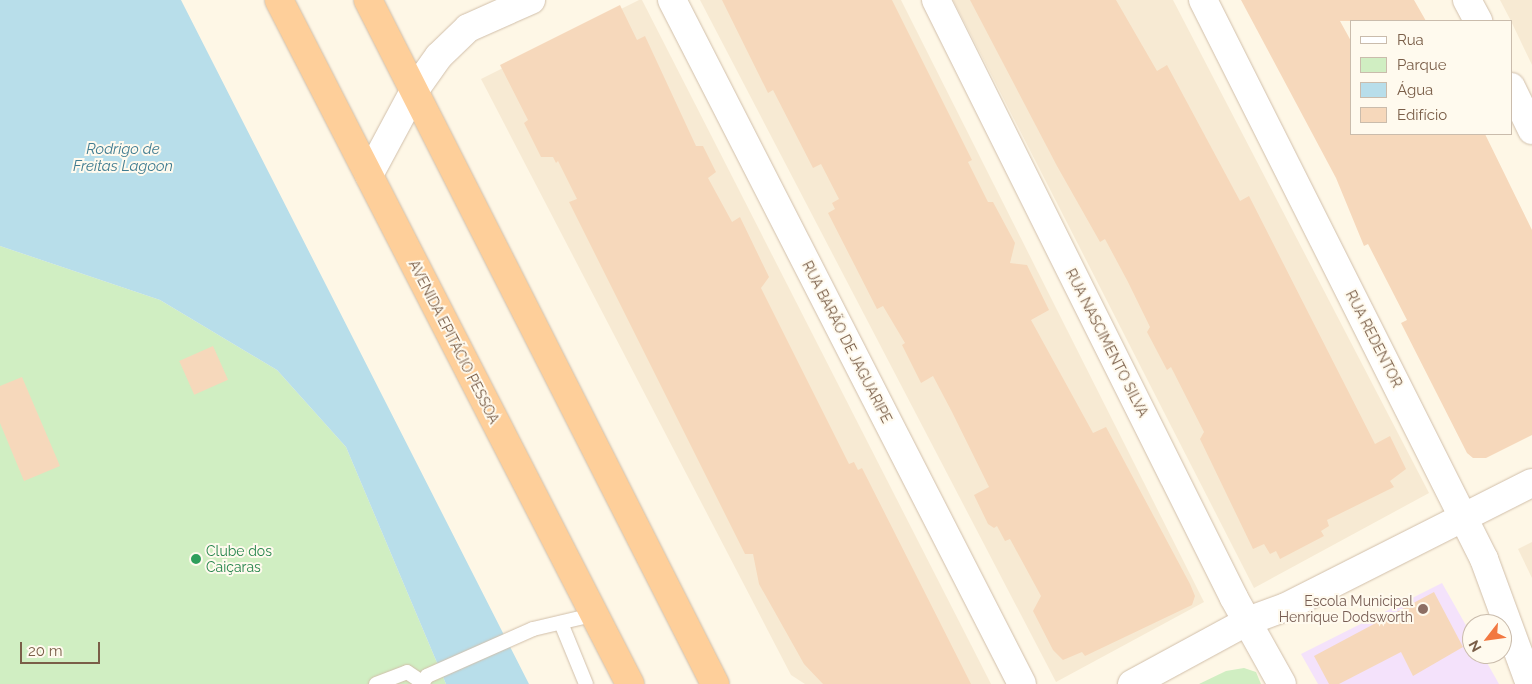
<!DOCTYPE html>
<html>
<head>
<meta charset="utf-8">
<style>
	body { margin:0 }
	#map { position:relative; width:1532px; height:684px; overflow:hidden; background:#fef7e6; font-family:Raleway,sans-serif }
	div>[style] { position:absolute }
	.residential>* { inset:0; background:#f7ead3 }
	.education>* { inset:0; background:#f4e2fb }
	.green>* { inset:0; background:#d0eec2 }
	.water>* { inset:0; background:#b8deea }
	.building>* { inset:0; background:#f6d8bb; transform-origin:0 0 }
	.roads { filter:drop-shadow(0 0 1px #d1bfaa) drop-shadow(0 0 1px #d1bfaa) }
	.service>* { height:14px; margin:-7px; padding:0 7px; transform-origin:7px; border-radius:7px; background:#fff }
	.minor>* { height:28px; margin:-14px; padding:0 14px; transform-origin:14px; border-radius:14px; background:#fff }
	.tertiary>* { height:28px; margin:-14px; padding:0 14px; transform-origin:14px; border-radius:14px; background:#fff }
	.trunk>* { height:28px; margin:-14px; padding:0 14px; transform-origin:14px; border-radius:14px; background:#fecf9a }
	.dots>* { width:14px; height:14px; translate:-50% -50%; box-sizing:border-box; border:2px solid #fffaee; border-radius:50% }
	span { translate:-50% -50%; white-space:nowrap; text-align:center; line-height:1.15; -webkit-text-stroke:4px #fffaee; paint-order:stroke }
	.street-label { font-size:14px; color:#7a5e48 }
	.leisure-label { font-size:14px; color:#27864d }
	.left { translate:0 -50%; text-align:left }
	.education-label { font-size:14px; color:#785e54 }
	.right { translate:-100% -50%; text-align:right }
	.water-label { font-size:15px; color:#3f7b90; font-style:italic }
	.legend { position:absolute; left:1350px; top:20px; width:162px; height:115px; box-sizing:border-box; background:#fffaee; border:1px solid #cabcac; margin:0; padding:6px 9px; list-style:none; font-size:15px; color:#7a5e48 }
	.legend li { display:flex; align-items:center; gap:10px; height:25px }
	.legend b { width:25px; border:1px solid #cabcac }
	.north { position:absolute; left:1462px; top:614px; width:50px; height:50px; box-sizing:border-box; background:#fffaee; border:1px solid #cabcac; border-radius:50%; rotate:240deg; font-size:14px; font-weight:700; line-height:20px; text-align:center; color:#7a5e48 }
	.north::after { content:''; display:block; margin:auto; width:18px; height:22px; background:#f27841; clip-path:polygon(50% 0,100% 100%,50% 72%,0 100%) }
	.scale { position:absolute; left:20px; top:642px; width:80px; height:22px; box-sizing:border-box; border:2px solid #7a5e48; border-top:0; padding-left:6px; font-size:15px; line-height:18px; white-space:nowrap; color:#7a5e48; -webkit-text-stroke:4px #fffaee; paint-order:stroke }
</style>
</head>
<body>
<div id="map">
	<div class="residential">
		<div style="clip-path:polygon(639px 0,642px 0,991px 684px,805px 684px,791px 675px,481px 79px)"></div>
		<div style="clip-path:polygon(700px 0,901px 0,1204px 602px,1056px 682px)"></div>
		<div style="clip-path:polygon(953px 0,1173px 0,1429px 493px,1254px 588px)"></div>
		<div style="clip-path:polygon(1500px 0,1532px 0,1532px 65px,1511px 21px)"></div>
		<div style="clip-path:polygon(1532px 542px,1532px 578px,1518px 549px)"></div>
	</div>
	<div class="education">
		<div style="clip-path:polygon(1442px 583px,1472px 636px,1472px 654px,1482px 654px,1499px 684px,1318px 684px,1301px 654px)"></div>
	</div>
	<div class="green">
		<div style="clip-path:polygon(0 246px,160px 300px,277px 370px,346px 447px,446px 684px,0 684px)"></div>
		<div style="clip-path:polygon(1244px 668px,1256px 672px,1261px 684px,1199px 684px,1226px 671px)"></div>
	</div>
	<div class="water">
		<div style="clip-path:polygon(0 0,181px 0,529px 684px,446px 684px,346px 447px,277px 370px,160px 300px,0 246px)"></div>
	</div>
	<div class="building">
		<div style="clip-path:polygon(722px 0,892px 0,972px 160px,968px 162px,988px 202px,993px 202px,1015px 243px,1010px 263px,1027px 265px,1049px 310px,1031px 320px,1093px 433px,1106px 427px,1190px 584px,1195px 596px,1192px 605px,1085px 656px,1082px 652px,1063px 660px,1053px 650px,1033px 611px,1041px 596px,1010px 539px,1005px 541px,997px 526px,994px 528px,988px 524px,974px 495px,989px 487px,952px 412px,933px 376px,921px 383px,902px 345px,905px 343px,883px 306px,877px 309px,828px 213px,835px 209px,832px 203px,839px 199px,821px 164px,813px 168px,773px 90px,768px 93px)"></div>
		<div style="clip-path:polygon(970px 0,1116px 0,1157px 71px,1167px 65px,1240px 201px,1249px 196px,1375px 444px,1390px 436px,1406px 469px,1390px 481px,1394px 487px,1327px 520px,1329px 526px,1321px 531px,1324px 536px,1280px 559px,1276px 551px,1270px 554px,1264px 544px,1253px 549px,1200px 439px,1204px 432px,1171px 367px,1167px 370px,1147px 332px,1150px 327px,1128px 282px,1105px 239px,1100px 242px,1057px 166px)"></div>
		<div style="clip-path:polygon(1241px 0,1414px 0,1426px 21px,1340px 21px,1351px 41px,1351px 134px,1485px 134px,1532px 230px,1532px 435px,1486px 458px,1473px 458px,1467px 453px,1401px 323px,1407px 320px,1368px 244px,1364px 246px,1336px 178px)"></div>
		<div style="clip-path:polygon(620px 5px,637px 40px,645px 36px,696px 146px,703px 146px,716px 172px,708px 178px,732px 222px,740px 217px,769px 277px,761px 288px,849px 464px,854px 462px,858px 470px,862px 468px,971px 684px,823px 684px,804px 664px,759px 584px,753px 554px,745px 554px,569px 202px,577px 199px,558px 161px,556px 163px,553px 157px,541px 157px,524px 123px,528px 120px,500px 65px)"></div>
		<div style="left:213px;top:346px;width:37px;height:37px;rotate:66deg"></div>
		<div style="clip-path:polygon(22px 377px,60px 466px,24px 481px,0 423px,0 386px)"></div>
		<div style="clip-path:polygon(1434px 592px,1463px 647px,1413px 676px,1401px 652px,1339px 684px,1329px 684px,1314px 656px)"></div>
	</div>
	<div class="roads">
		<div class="service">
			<div style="left:561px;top:623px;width:66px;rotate:67.7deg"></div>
			<div style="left:376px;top:684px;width:33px;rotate:-21deg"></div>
			<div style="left:407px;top:672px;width:18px;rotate:34deg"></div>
			<div style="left:422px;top:684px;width:9px;rotate:-58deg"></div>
			<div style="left:427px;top:676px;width:116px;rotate:-23.9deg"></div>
			<div style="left:533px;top:629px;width:61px;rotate:-13.3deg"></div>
		</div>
		<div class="minor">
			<div style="left:672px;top:0;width:768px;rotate:62.9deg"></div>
			<div style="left:936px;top:0;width:668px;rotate:63.51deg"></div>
			<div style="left:1234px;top:598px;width:98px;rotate:60.8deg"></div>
			<div style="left:1203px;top:0;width:626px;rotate:63.31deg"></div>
			<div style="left:1484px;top:559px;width:133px;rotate:69.8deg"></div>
			<div style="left:1467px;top:0;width:24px;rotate:62deg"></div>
			<div style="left:1511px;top:87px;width:48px;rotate:64deg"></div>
			<div style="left:369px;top:175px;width:95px;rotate:-61.8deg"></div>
			<div style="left:414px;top:91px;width:43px;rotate:-54.5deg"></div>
			<div style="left:439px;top:56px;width:40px;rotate:-44deg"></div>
			<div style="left:468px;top:28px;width:69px;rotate:-24deg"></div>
		</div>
		<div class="tertiary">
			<div style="left:1132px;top:684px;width:132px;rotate:-28.5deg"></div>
			<div style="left:1248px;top:621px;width:40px;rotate:-20.2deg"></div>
			<div style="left:1286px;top:607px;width:275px;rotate:-26.8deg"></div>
		</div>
		<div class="trunk">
			<div style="left:279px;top:0;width:769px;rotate:62.84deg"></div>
			<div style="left:368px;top:0;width:767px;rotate:63.1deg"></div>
		</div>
	</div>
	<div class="dots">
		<div style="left:196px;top:559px;background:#2e9e5b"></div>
		<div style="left:1423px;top:609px;background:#8d6e63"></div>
	</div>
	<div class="street-label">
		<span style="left:1374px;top:339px;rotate:63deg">RUA REDENTOR</span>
		<span style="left:454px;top:342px;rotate:63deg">AVENIDA EPITÁCIO PESSOA</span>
		<span style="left:847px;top:342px;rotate:63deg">RUA BARÃO DE JAGUARIPE</span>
		<span style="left:1107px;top:343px;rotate:63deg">RUA NASCIMENTO SILVA</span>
	</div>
	<div class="leisure-label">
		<span class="left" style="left:206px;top:559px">Clube dos<br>Caiçaras</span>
	</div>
	<div class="education-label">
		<span class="right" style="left:1413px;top:609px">Escola Municipal<br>Henrique Dodsworth</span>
	</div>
	<div class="water-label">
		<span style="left:123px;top:158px">Rodrigo de<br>Freitas Lagoon</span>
	</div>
	<ul class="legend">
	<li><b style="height:6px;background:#fff"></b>Rua</li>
	<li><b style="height:14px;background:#d0eec2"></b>Parque</li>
	<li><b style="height:14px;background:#b8deea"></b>Água</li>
	<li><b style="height:14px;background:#f6d8bb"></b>Edifício</li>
	</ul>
	<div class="north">N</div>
	<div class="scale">20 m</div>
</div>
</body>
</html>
